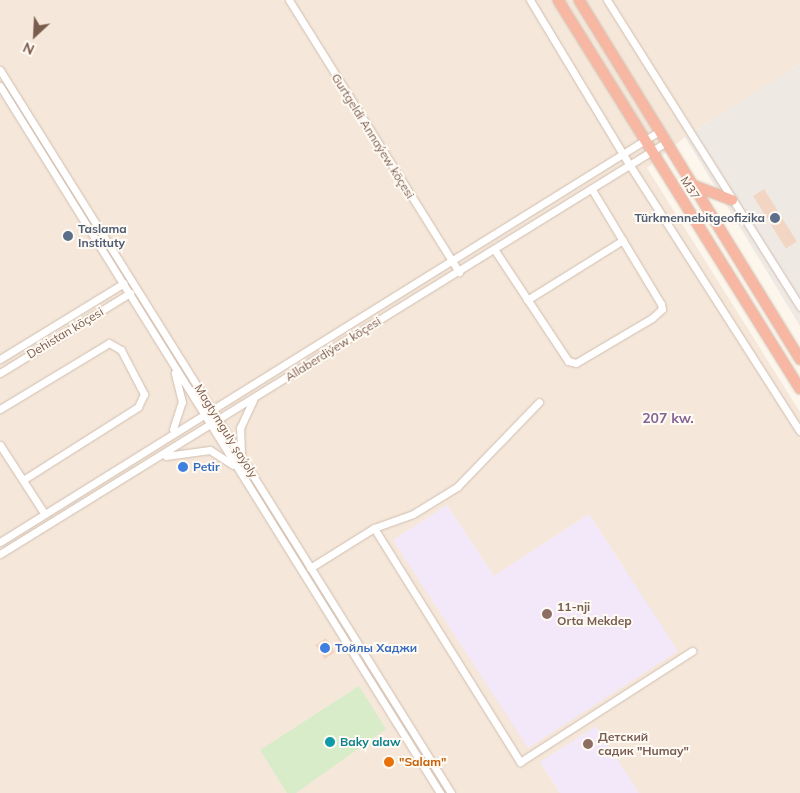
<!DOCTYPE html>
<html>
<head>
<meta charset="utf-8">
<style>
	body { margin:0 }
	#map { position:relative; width:800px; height:793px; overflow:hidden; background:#fdf6ec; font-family:Mulish,sans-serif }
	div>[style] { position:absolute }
	.residential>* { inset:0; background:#f5e8da }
	.industrial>* { inset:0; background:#efe9e4 }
	.education>* { inset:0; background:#f3e8fa }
	.green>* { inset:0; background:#d8ecc9 }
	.building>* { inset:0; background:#f3d5c3; transform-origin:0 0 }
	.roads { filter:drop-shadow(0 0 1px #d1beb0) drop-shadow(0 0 1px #d1beb0) }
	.minor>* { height:7px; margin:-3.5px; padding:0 3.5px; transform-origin:3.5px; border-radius:3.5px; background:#fff }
	.highway>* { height:10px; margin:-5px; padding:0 5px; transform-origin:5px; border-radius:5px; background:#f7b7a3 }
	.dots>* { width:14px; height:14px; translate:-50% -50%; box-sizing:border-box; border:2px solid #fffaf3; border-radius:50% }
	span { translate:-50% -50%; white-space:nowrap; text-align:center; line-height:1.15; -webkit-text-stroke:4px #fffaf3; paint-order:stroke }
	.street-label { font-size:12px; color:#7a5c4d }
	.service-label { font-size:12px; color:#4e5e75; font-weight:700 }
	.right { translate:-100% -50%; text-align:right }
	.left { translate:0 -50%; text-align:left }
	.shop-label { font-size:12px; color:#366cbe; font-weight:700 }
	.education-label { font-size:12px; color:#785e54; font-weight:700 }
	.culture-label { font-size:12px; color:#0d838f; font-weight:700 }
	.food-label { font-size:12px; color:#c56008; font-weight:700 }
	.neighbourhood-label { font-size:14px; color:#846695; font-weight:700 }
	.north { position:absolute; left:10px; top:10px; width:50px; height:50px; -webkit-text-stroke:4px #fffaf3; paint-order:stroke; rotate:205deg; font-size:14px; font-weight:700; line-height:20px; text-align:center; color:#7a5c4d }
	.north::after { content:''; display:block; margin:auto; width:18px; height:22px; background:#7a5c4d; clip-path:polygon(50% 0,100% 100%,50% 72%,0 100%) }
</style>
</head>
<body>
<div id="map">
	<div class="residential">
		<div style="clip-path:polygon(0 0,800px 0,800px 64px,685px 137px,647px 168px,800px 412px,800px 793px,0 793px)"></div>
	</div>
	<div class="industrial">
		<div style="clip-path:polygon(800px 64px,800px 326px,685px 137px)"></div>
	</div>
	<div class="education">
		<div style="clip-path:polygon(447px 505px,494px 576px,589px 514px,678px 651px,528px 748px,393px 540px)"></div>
		<div style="clip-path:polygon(596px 726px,639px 793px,560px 793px,540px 762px)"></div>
	</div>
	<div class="green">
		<div style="clip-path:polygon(359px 686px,386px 729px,296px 793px,287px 793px,260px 750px)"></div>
	</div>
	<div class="building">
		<div style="left:764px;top:189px;width:62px;height:13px;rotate:58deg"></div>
		<div style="left:326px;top:638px;width:17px;height:13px;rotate:57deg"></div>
	</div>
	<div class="roads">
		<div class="minor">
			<div style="left:289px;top:0;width:321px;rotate:58deg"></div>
			<div style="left:530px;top:0;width:192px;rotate:58.9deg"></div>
			<div style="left:629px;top:164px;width:317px;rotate:57.4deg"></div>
			<div style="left:607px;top:0;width:363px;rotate:57.8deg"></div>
			<div style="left:0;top:70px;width:852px;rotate:58.04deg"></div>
			<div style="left:0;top:86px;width:833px;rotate:58.1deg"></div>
			<div style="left:494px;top:249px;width:134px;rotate:56.5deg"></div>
			<div style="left:568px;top:361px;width:8px;rotate:14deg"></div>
			<div style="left:576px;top:363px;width:88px;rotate:-30.6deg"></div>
			<div style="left:652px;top:318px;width:13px;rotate:-42deg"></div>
			<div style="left:662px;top:309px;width:5px;rotate:-101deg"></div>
			<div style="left:661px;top:304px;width:135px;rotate:-121.1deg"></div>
			<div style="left:527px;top:300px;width:113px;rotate:-32deg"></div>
			<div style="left:0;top:359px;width:145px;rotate:-31.5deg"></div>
			<div style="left:0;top:373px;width:153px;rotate:-31.6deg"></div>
			<div style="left:0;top:409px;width:127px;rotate:-31.2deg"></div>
			<div style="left:109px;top:343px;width:14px;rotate:30deg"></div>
			<div style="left:121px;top:350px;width:50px;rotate:62.4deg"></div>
			<div style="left:144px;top:394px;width:14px;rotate:115deg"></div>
			<div style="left:138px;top:407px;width:136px;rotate:147.6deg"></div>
			<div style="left:173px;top:429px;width:28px;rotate:-72deg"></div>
			<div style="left:182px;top:402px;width:30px;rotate:-104deg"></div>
			<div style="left:0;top:445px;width:81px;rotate:57.1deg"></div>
			<div style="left:241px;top:454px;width:26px;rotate:-92deg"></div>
			<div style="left:240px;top:428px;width:31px;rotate:-65deg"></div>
			<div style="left:166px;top:456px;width:44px;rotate:-7.8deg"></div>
			<div style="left:210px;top:450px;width:27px;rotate:33deg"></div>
			<div style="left:374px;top:528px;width:276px;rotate:58deg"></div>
			<div style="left:520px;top:762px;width:205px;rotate:-32.8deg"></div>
			<div style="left:0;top:542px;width:775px;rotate:-31.93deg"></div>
			<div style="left:0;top:554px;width:782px;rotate:-31.72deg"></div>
			<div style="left:310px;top:568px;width:75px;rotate:-32deg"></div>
			<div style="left:374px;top:528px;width:41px;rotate:-19.7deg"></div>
			<div style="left:413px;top:514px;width:52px;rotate:-31.5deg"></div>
			<div style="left:457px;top:487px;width:118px;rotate:-46deg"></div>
		</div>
		<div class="highway">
			<div style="left:558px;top:0;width:458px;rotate:58.1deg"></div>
			<div style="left:579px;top:0;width:422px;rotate:58.4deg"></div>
			<div style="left:690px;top:184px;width:45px;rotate:20.9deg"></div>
		</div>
	</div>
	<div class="dots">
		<div style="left:775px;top:218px;background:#5c6f8a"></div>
		<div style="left:68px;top:236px;background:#5c6f8a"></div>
		<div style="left:183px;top:467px;background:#3f7fe0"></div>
		<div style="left:547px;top:614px;background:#8d6e63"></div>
		<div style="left:325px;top:648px;background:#3f7fe0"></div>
		<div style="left:330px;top:742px;background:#0f9aa8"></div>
		<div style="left:588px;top:744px;background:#8d6e63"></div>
		<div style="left:389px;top:762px;background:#e8710a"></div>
	</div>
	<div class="street-label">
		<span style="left:373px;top:136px;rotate:58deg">Gurtgeldi Annaýew köçesi</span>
		<span style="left:690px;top:188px;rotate:58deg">M37</span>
		<span style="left:65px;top:333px;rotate:-31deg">Dehistan köçesi</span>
		<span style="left:333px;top:349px;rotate:-32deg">Allaberdiýew köçesi</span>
		<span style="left:226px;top:431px;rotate:58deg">Magtymguly şaýoly</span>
	</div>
	<div class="service-label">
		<span class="right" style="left:765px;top:218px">Türkmennebitgeofizika</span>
		<span class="left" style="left:78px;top:236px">Taslama<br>Instituty</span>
	</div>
	<div class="shop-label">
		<span class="left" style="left:193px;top:467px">Petir</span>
		<span class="left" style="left:335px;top:648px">Тойлы Хаджи</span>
	</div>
	<div class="education-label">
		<span class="left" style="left:557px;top:614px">11-nji<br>Orta Mekdep</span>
		<span class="left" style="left:598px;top:744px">Детский<br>садик "Humay"</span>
	</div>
	<div class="culture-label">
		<span class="left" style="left:340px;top:742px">Baky alaw</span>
	</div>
	<div class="food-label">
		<span class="left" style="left:399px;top:762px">"Salam"</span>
	</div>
	<div class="neighbourhood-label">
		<span style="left:668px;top:418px">207 kw.</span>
	</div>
	<div class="north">N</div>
</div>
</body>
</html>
